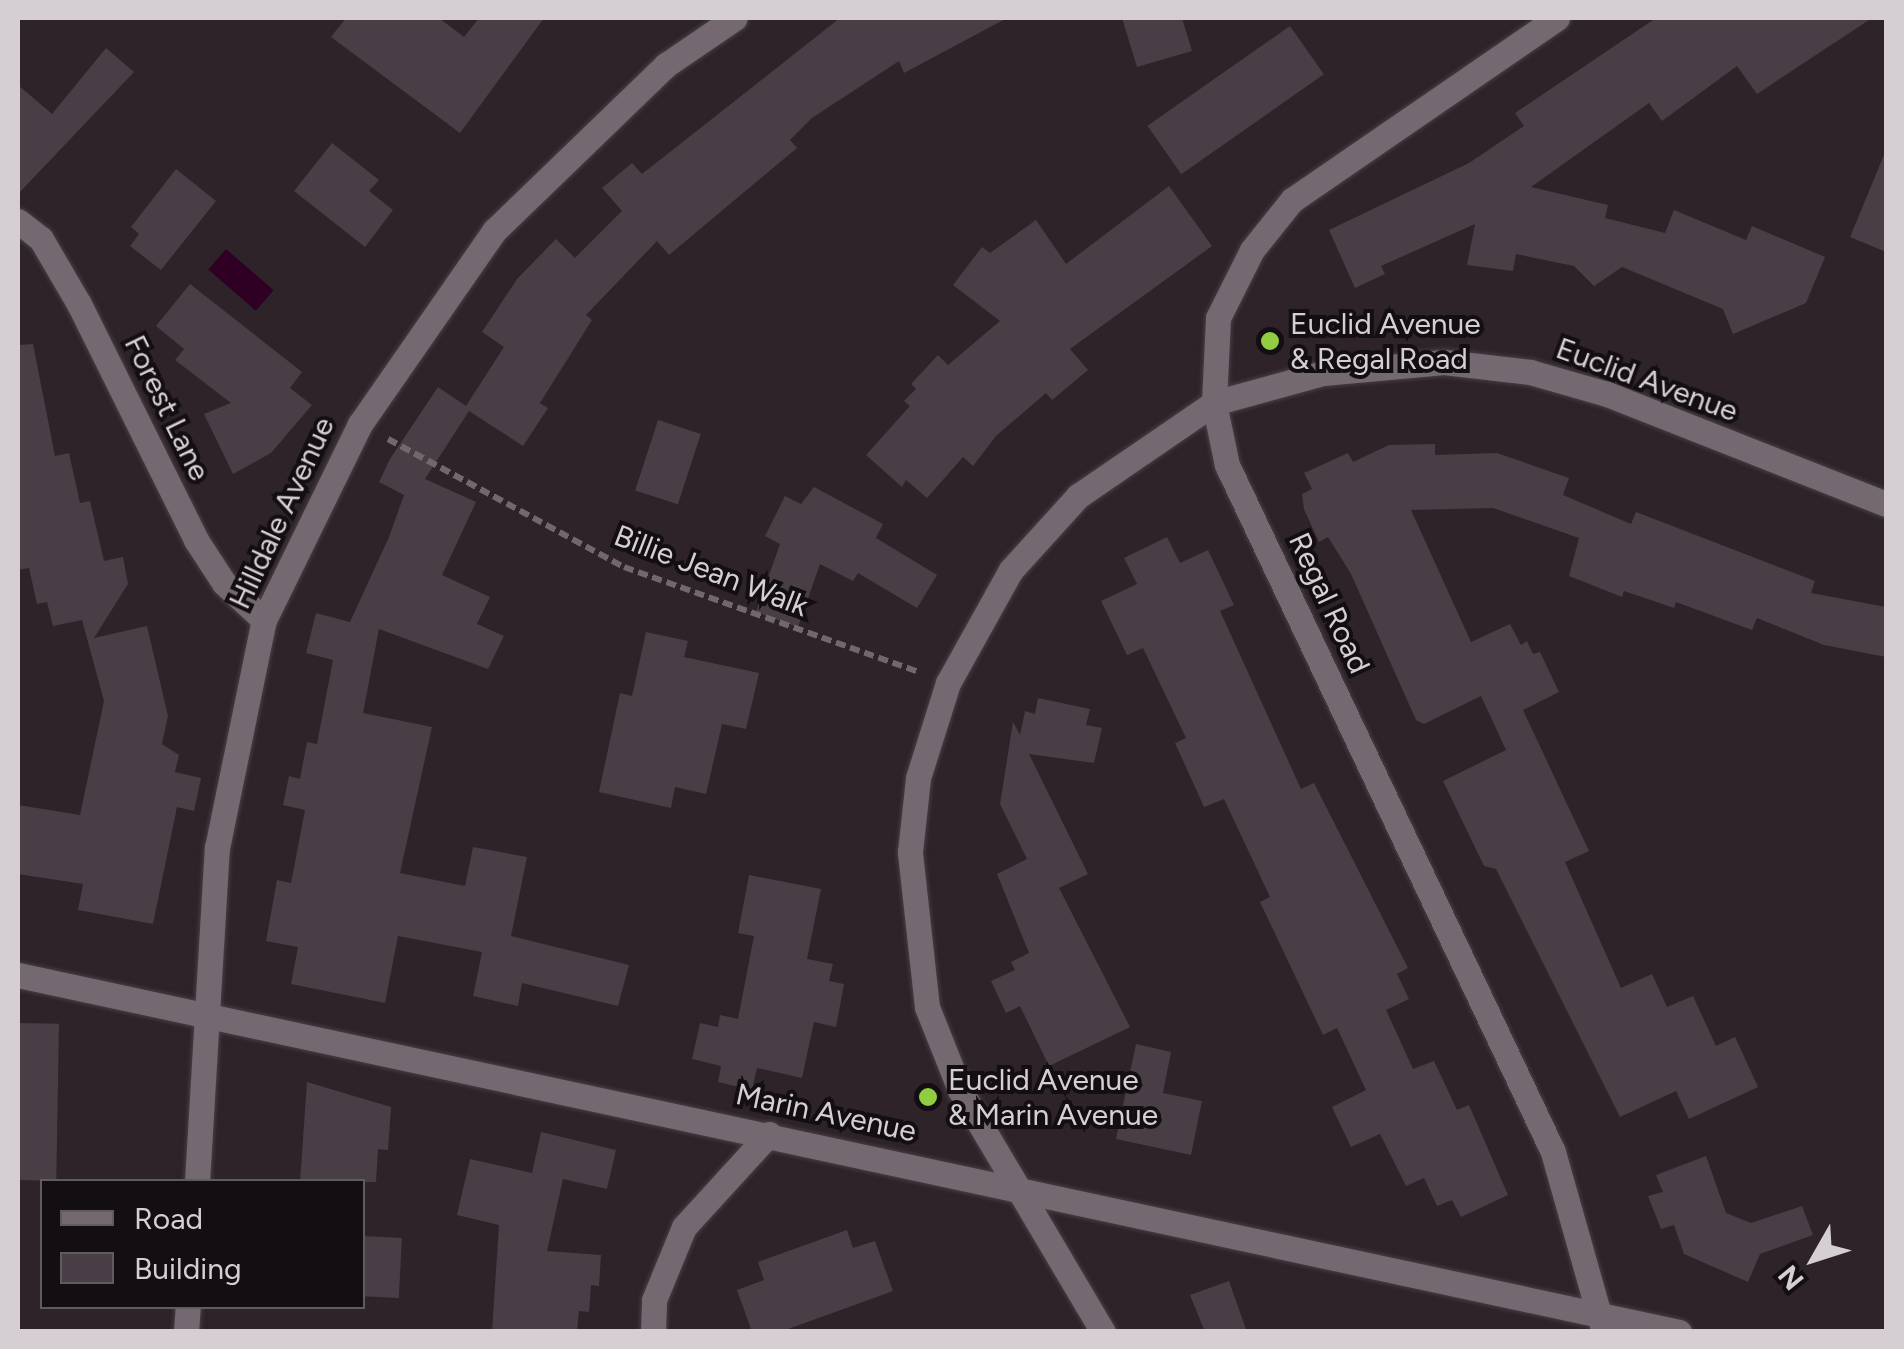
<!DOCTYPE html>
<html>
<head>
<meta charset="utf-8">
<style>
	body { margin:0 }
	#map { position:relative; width:1904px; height:1349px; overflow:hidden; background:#2d2329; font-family:Figtree,sans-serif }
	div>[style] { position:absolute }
	.water>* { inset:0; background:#2f0023; transform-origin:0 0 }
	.building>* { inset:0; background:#493e45; transform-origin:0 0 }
	.path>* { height:6px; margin-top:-3px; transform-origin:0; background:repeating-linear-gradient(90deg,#71686e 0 10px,transparent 0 15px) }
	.roads { filter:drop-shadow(0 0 2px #473f44) drop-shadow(0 0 2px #473f44) }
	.minor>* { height:25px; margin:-12.5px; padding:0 12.5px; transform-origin:12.5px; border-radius:12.5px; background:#756971 }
	.dots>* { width:28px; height:28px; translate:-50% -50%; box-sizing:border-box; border:5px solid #120e11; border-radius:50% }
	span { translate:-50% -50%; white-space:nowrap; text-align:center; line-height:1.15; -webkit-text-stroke:8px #120e11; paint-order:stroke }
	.poi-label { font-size:30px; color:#d5cfd3 }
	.left { translate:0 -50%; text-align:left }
	.street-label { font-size:30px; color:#d5cfd3 }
	.frame { position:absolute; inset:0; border:20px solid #d5cfd3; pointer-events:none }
	.legend { position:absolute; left:40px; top:1179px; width:325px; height:130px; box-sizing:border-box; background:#120e11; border:2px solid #605b5f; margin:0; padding:12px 18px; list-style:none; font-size:30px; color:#d5cfd3 }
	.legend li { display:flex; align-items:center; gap:20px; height:50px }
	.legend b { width:50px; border:2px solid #605b5f }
	.north { position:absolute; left:1764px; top:1209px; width:100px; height:100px; -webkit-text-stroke:8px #120e11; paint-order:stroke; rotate:231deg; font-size:28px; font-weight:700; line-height:40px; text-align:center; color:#d5cfd3 }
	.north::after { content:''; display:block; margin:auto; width:35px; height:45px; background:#d5cfd3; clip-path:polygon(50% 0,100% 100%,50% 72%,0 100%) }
</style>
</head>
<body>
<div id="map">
	<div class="water">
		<div style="left:226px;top:249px;width:63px;height:27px;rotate:41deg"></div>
	</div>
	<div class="building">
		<div style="clip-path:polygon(346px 18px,439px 18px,464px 37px,479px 18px,544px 18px,460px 133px,331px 37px)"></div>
		<div style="clip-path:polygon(840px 18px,1007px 18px,904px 73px,899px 61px,812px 118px,790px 140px,797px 148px,669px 255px,657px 241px,586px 315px,592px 320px,540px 403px,548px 408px,523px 446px,469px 411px,425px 479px,476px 502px,442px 575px,490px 597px,477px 624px,504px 636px,488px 669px,379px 629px,363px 713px,432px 727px,400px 873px,465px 886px,473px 847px,527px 857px,511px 936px,629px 965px,618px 1006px,522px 983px,518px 1006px,473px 996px,482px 952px,398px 936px,385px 1003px,291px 984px,298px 947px,266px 941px,277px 880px,291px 883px,305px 810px,283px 805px,289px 776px,300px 779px,307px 742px,317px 744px,333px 660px,306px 653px,316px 613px,350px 622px,389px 537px,404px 495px,379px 482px,390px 459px,438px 387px,466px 406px,504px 347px,482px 332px,517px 279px,556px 239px,575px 258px,622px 211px,602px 188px,632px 163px,642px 174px)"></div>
		<div style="clip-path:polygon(1122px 18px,1182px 18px,1192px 51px,1137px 67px)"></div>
		<div style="clip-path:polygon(1656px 18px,1872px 18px,1757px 94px,1737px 66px,1662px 121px,1649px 103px,1531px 187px,1608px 205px,1605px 218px,1665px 233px,1674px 210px,1746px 240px,1752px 226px,1825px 257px,1806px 303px,1733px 334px,1723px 309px,1622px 267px,1594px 286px,1574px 266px,1516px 254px,1513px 271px,1467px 265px,1475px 224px,1381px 266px,1385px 274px,1355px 288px,1329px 230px,1469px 163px,1524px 126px,1515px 113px)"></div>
		<div style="left:1290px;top:26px;width:59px;height:174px;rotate:55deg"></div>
		<div style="clip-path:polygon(106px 48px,134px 72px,18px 194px,18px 85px,52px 114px)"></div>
		<div style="clip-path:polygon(332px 143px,379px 180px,369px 191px,393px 210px,365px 247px,294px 191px)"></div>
		<div style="clip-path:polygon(1886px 150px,1886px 252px,1850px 237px)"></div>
		<div style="clip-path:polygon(176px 169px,216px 201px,161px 270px,130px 246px,139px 234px,131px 227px)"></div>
		<div style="clip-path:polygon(1169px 186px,1212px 246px,1070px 349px,1088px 370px,1052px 400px,1046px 393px,996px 436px,973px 466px,963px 457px,927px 498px,906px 480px,902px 487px,866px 455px,910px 406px,904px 401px,916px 389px,911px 384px,938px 355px,948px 365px,1000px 321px,953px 285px,982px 247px,990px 253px,1036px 220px,1066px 264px)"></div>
		<div style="clip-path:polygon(190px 284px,302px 372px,290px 388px,312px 405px,271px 453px,233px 474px,204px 414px,231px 403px,175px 360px,184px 349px,156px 326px)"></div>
		<div style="clip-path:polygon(33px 344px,55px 456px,69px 453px,80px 503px,90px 501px,104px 561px,123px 557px,128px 584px,94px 638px,147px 626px,168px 716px,162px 744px,179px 755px,175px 772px,201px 778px,194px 811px,177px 807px,153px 924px,78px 910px,83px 884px,18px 874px,18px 805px,80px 815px,104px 701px,82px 620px,53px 626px,47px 602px,37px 604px,29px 568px,18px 570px,18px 345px)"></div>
		<div style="left:658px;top:420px;width:45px;height:74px;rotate:18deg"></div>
		<div style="clip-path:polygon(1435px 444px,1435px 455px,1497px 453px,1569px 478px,1563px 495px,1631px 524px,1636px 512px,1815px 581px,1811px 593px,1886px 607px,1886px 657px,1824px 645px,1757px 618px,1752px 630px,1676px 602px,1674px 608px,1624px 591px,1622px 597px,1569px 576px,1579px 538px,1493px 508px,1411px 510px,1471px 642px,1510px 624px,1521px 645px,1527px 641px,1533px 654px,1540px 652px,1559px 692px,1523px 710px,1589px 851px,1565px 862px,1621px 988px,1652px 974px,1667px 1007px,1693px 996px,1716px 1046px,1735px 1037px,1758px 1087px,1689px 1119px,1676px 1091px,1620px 1117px,1496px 869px,1484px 866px,1443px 781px,1506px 750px,1481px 696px,1424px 724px,1416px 720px,1351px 574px,1328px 537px,1319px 542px,1304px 509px,1302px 494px,1312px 489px,1304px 473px,1348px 453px,1353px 462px,1389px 445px)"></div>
		<div style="clip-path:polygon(814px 487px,883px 524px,876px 538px,937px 575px,917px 608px,858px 573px,853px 581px,820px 564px,798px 627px,756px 612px,780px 544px,765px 536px,785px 496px,801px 504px)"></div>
		<div style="clip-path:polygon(1167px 537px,1180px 563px,1208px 550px,1234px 605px,1220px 611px,1301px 789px,1314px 783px,1408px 968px,1397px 974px,1409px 999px,1386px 1010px,1413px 1069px,1434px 1061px,1457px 1110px,1469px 1105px,1508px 1195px,1461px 1217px,1452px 1200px,1437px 1206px,1424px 1178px,1406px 1186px,1380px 1134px,1351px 1147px,1332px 1107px,1366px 1090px,1337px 1028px,1323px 1035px,1260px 902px,1270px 897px,1224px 799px,1204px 807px,1175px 743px,1186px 738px,1143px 648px,1127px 655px,1101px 601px,1137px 584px,1124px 558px)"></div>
		<div style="clip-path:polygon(646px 632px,688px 641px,684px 657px,759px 673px,746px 729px,722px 724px,706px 794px,675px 787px,671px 808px,599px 792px,620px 693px,632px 696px)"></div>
		<div style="clip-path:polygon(1038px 698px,1090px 709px,1086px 725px,1102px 728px,1094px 763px,1029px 754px,1088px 874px,1059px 888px,1130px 1027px,1049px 1066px,1020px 1006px,1006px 1013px,991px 981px,1015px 970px,1011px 962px,1029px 953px,997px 874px,1027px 859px,1000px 804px,1013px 722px,1020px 735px,1025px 711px,1035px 714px)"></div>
		<div style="clip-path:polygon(749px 875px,821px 889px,807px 959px,833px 964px,829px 981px,844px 984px,836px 1027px,814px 1022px,802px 1078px,757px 1068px,752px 1090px,718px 1082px,721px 1066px,692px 1059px,700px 1023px,718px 1027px,720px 1015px,738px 1019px,754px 936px,738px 933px)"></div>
		<div style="left:18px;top:1023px;width:41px;height:157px;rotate:1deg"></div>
		<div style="clip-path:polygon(1136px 1044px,1171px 1052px,1163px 1093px,1202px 1101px,1191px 1155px,1116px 1139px)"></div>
		<div style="clip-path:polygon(307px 1082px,391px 1107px,388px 1150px,378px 1149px,376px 1182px,300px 1182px)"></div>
		<div style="clip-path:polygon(541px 1132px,616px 1150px,607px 1189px,563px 1179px,547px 1251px,601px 1255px,599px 1286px,591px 1285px,589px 1312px,579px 1311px,577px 1332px,492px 1332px,499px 1225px,457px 1215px,470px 1159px,532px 1173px)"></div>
		<div style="clip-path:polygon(1706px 1156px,1726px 1213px,1751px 1223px,1802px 1206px,1813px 1235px,1760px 1254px,1748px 1282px,1684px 1254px,1674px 1225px,1661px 1229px,1648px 1196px,1663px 1192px,1656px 1175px)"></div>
		<div style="clip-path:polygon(847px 1230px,853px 1248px,875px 1241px,893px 1291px,780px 1332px,752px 1332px,737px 1290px,764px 1280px,758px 1262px)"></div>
		<div style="left:362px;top:1236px;width:40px;height:60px;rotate:3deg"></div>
		<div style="clip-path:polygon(1229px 1281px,1247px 1332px,1205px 1332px,1190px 1295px)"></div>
	</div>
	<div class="path">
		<div style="left:388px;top:439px;width:268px;rotate:28.5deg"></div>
		<div style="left:624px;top:567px;width:313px;rotate:19.6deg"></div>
	</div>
	<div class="roads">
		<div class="minor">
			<div style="left:1557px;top:18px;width:321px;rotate:145.5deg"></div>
			<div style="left:1292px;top:200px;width:64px;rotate:128.7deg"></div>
			<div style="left:1252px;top:250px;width:76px;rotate:116.6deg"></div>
			<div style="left:1218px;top:318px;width:85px;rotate:92.7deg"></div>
			<div style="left:1214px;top:403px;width:63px;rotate:78.2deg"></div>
			<div style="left:1227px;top:465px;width:760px;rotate:64.61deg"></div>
			<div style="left:1553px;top:1152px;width:184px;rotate:74.2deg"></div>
			<div style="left:18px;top:221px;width:29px;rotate:38deg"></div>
			<div style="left:41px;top:239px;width:75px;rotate:59.7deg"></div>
			<div style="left:79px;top:304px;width:263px;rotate:63.6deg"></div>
			<div style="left:196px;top:540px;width:51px;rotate:56.9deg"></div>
			<div style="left:224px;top:583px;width:54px;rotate:42.8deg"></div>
			<div style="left:18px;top:975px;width:1699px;rotate:12.13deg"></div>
			<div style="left:197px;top:1182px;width:335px;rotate:-86.6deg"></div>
			<div style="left:217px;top:848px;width:233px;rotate:-78.4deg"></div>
			<div style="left:264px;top:620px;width:218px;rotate:-63.9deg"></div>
			<div style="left:360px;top:424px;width:236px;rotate:-55.2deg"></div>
			<div style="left:495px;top:230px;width:238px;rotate:-44deg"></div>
			<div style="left:666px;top:65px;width:83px;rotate:-34.3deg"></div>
			<div style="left:186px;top:1332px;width:26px;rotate:-86deg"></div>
			<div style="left:653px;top:1332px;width:32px;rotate:-88deg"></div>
			<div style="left:654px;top:1300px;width:79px;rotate:-67.7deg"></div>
			<div style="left:684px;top:1227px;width:126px;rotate:-47.6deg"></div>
			<div style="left:1103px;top:1332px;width:281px;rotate:-120.6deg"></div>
			<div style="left:960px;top:1090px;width:89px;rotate:-111.7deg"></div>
			<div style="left:927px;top:1007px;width:156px;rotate:-96.3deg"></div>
			<div style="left:910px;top:852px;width:74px;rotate:-83.8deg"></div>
			<div style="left:918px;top:778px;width:100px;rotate:-72.5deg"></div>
			<div style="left:948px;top:683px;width:129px;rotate:-60.9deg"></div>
			<div style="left:1011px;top:570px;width:100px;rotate:-47.8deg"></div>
			<div style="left:1078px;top:496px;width:165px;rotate:-34.4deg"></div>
			<div style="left:1214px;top:403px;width:113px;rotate:-15.4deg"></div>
			<div style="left:1323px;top:373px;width:121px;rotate:-5.2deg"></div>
			<div style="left:1444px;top:362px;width:87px;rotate:6.6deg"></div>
			<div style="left:1530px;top:372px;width:80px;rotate:15.9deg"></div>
			<div style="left:1607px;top:394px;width:300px;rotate:21.5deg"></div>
		</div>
	</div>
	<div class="dots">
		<div style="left:1270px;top:341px;background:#90cd41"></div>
		<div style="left:928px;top:1097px;background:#90cd41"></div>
	</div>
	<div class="poi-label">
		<span class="left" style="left:1290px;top:341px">Euclid Avenue<br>&amp; Regal Road</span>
		<span class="left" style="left:948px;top:1097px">Euclid Avenue<br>&amp; Marin Avenue</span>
	</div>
	<div class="street-label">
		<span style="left:1647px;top:380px;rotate:20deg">Euclid Avenue</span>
		<span style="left:167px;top:408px;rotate:64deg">Forest Lane</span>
		<span style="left:282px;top:513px;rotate:-65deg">Hilldale Avenue</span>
		<span style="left:711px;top:571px;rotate:21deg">Billie Jean Walk</span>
		<span style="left:1329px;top:603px;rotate:65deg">Regal Road</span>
		<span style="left:826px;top:1113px;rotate:12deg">Marin Avenue</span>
	</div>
	<div class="frame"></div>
	<ul class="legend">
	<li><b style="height:12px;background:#756971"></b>Road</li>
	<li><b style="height:28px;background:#493e45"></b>Building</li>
	</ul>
	<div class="north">N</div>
</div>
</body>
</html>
